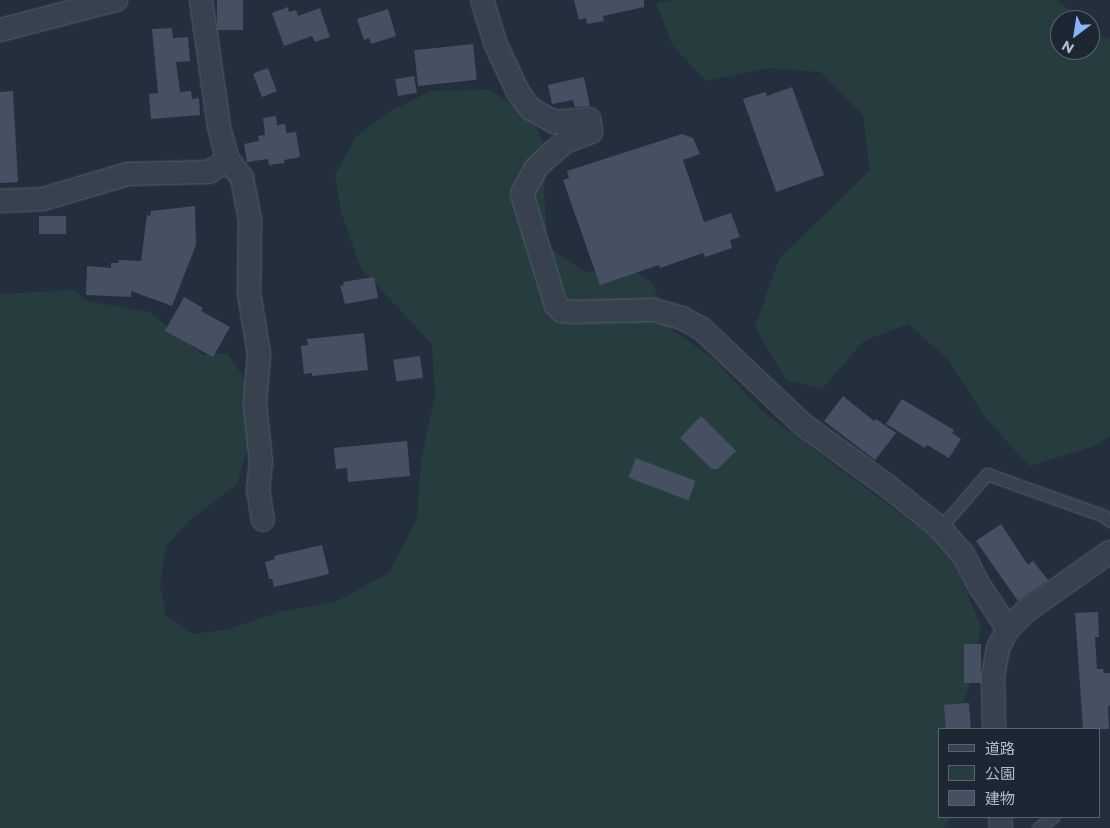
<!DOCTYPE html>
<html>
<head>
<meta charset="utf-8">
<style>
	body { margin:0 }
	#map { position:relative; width:1110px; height:828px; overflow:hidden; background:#242f3e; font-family:Montserrat,"Noto Sans JP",sans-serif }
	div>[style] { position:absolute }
	.green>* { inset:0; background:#263c3f }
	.building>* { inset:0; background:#455162; transform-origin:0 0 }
	.roads { filter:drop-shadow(0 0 1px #565f6c) drop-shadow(0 0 1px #565f6c) }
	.lane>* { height:11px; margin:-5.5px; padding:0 5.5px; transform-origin:5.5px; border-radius:5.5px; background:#38414e }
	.street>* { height:22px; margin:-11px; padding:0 11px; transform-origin:11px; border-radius:11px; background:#38414e }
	span { translate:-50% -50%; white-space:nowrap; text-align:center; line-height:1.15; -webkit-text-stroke:4px #1d2633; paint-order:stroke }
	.legend { position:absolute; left:938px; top:728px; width:162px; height:90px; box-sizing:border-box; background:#1d2633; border:1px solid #59626f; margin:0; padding:6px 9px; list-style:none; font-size:15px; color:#b4bcc9 }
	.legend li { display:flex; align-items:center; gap:10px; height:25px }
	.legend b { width:25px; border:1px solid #59626f }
	.north { position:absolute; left:1050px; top:10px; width:50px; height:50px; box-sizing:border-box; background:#1d2633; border:1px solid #59626f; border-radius:50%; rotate:211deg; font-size:14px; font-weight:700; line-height:20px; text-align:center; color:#b4bcc9 }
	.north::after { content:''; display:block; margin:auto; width:18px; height:22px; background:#8ab4f8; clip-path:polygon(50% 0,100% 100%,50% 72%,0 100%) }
</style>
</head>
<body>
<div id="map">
	<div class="green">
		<div style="clip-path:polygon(674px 0,1057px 0,1082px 20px,1060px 20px,1060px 50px,1090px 50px,1090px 26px,1103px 37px,1110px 39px,1110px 436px,1092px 447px,1029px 466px,986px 418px,947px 358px,908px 324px,864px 341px,822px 389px,786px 380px,755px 327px,779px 259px,870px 170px,863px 116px,821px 72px,769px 68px,706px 81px,673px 46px,656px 3px)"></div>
		<div style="clip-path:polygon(489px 90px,531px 115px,549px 157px,544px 189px,547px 246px,585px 272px,626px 265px,652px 283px,672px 330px,714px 359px,762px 411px,945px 547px,962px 581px,981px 626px,972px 677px,954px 729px,939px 729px,939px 817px,950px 817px,946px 825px,943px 828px,0 828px,0 294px,74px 290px,87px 301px,149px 312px,203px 355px,227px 353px,245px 379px,248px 448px,237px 484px,190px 520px,166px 546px,160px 585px,166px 615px,193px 634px,230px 629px,278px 612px,335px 602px,389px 573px,417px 518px,421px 460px,435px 396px,432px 344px,361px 268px,341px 212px,335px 175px,356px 137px,388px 112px,432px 91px)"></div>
	</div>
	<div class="building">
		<div style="left:217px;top:0;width:26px;height:30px"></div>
		<div style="clip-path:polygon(574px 0,644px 0,644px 7px,603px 16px,604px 21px,587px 24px,586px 18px,579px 20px)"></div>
		<div style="clip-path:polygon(288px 7px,289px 12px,296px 10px,298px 16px,320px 8px,330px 37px,315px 42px,312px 36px,284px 46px,272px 13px)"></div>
		<div style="clip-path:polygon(388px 9px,396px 36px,371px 44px,369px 38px,364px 40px,357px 19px)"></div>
		<div style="clip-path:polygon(172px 28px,173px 38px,188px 37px,190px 61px,176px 62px,180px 92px,191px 91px,192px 99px,199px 98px,200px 115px,151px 119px,149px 94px,158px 93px,152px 29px)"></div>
		<div style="left:473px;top:44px;width:36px;height:59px;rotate:84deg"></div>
		<div style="left:268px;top:68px;width:25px;height:16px;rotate:69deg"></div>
		<div style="left:414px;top:76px;width:17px;height:19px;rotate:80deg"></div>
		<div style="clip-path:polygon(584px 77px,590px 106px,575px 107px,573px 100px,552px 104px,548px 85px)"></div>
		<div style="clip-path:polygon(792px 87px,824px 175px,776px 192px,743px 99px,765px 92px,767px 96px)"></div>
		<div style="clip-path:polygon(13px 91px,18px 182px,0 183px,0 92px)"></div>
		<div style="clip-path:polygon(276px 116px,277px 125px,285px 124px,286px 133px,296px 132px,300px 157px,284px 160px,285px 163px,269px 165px,268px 159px,247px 162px,244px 144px,259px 141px,258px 136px,265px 135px,263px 118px)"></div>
		<div style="clip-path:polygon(682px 134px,693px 138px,700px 154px,683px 160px,704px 222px,731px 213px,740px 237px,730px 240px,732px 248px,705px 257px,703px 253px,660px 268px,659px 265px,600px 285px,563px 180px,569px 178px,567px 171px)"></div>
		<div style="clip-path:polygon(195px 206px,196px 245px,172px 306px,131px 291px,131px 297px,86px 295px,87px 266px,111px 268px,111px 263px,118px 263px,119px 260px,141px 261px,147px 215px,150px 216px,151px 211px)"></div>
		<div style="left:39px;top:216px;width:27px;height:18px"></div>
		<div style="clip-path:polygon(374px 277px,378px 298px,345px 304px,340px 286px,344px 285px,343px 282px)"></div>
		<div style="clip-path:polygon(184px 297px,203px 308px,201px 311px,230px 327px,213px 357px,165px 331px)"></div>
		<div style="clip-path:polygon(364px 333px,368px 370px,312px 376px,312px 373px,304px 374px,301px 346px,308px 345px,307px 339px)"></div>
		<div style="left:420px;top:356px;width:22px;height:27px;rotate:82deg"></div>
		<div style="clip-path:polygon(843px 396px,874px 421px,876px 419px,896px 433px,875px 460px,824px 421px)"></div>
		<div style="clip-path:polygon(902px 399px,954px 430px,952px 433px,961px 439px,949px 458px,927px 445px,925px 448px,886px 424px)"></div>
		<div style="clip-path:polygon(701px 416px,736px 451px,718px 469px,712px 469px,680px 438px)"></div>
		<div style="clip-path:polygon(407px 441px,410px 476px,348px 482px,347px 468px,336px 469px,334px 448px)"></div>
		<div style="left:636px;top:458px;width:64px;height:21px;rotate:21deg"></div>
		<div style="clip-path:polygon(1001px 524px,1028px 565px,1033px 561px,1048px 580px,1018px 601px,976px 541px)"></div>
		<div style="clip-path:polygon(322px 545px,329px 574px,274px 587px,272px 579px,269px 579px,265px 562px,275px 559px,274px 556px)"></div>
		<div style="clip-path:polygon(1098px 612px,1099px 637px,1095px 637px,1097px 669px,1103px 669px,1104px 673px,1110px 673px,1110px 706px,1108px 706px,1109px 729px,1083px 729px,1075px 613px)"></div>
		<div style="left:964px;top:644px;width:17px;height:39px"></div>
		<div style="left:969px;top:703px;width:26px;height:25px;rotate:86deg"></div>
	</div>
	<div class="roads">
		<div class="lane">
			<div style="left:940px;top:528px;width:72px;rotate:-49deg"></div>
			<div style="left:987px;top:474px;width:124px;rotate:19.7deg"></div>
			<div style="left:1104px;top:516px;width:8px;rotate:40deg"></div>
			<div style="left:1038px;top:828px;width:19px;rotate:-36deg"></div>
		</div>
		<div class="street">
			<div style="left:201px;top:0;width:128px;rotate:81.9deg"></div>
			<div style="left:219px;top:127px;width:34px;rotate:75deg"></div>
			<div style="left:228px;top:160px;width:23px;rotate:52deg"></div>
			<div style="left:242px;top:178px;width:43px;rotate:79.2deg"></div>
			<div style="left:250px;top:220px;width:73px;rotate:90.8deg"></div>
			<div style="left:249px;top:293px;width:62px;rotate:80.7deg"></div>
			<div style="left:259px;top:354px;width:50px;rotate:94.6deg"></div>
			<div style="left:255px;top:404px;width:58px;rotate:84.1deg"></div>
			<div style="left:261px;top:462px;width:27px;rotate:96deg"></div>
			<div style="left:258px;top:489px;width:31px;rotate:81deg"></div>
			<div style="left:482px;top:0;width:47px;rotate:72.7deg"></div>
			<div style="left:496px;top:45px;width:52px;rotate:64.9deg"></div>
			<div style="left:518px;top:92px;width:21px;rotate:53deg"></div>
			<div style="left:531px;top:109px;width:26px;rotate:29deg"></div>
			<div style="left:554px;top:122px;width:35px;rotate:-5deg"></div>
			<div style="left:589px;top:119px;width:13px;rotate:81deg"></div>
			<div style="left:591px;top:132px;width:28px;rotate:159deg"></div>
			<div style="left:565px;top:142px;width:16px;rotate:140deg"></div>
			<div style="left:553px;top:152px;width:23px;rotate:137deg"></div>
			<div style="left:536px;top:168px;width:30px;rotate:118deg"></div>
			<div style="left:522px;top:194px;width:116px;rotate:73deg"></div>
			<div style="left:556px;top:305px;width:8px;rotate:45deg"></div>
			<div style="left:562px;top:311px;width:10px;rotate:6deg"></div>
			<div style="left:572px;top:312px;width:82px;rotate:-1.4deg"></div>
			<div style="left:654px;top:310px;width:29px;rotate:16deg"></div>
			<div style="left:682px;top:318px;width:23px;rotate:29deg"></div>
			<div style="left:702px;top:329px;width:138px;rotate:43.5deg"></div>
			<div style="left:802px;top:424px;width:102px;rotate:35.9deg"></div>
			<div style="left:885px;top:484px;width:70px;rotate:38.7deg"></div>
			<div style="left:940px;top:528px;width:35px;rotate:49deg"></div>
			<div style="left:963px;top:554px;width:35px;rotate:63deg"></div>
			<div style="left:979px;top:585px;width:53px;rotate:56.6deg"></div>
			<div style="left:1008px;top:629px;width:21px;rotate:118deg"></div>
			<div style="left:998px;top:648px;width:28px;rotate:100deg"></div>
			<div style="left:993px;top:676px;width:53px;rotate:88.9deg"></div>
			<div style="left:0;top:30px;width:120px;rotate:-14.5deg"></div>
			<div style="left:0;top:201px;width:43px;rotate:-2.7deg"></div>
			<div style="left:43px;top:199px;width:89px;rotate:-16.4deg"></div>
			<div style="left:128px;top:174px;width:81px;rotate:-1.4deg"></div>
			<div style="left:209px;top:172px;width:22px;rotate:-32deg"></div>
			<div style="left:1008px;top:629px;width:25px;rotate:-45deg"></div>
			<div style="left:1026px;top:611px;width:103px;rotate:-35.1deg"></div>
			<div style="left:1000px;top:817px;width:11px;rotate:85deg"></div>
		</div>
	</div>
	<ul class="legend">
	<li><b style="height:6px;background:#38414e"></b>道路</li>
	<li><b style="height:14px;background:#263c3f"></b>公園</li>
	<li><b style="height:14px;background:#455162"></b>建物</li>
	</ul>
	<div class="north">N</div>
</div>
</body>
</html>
